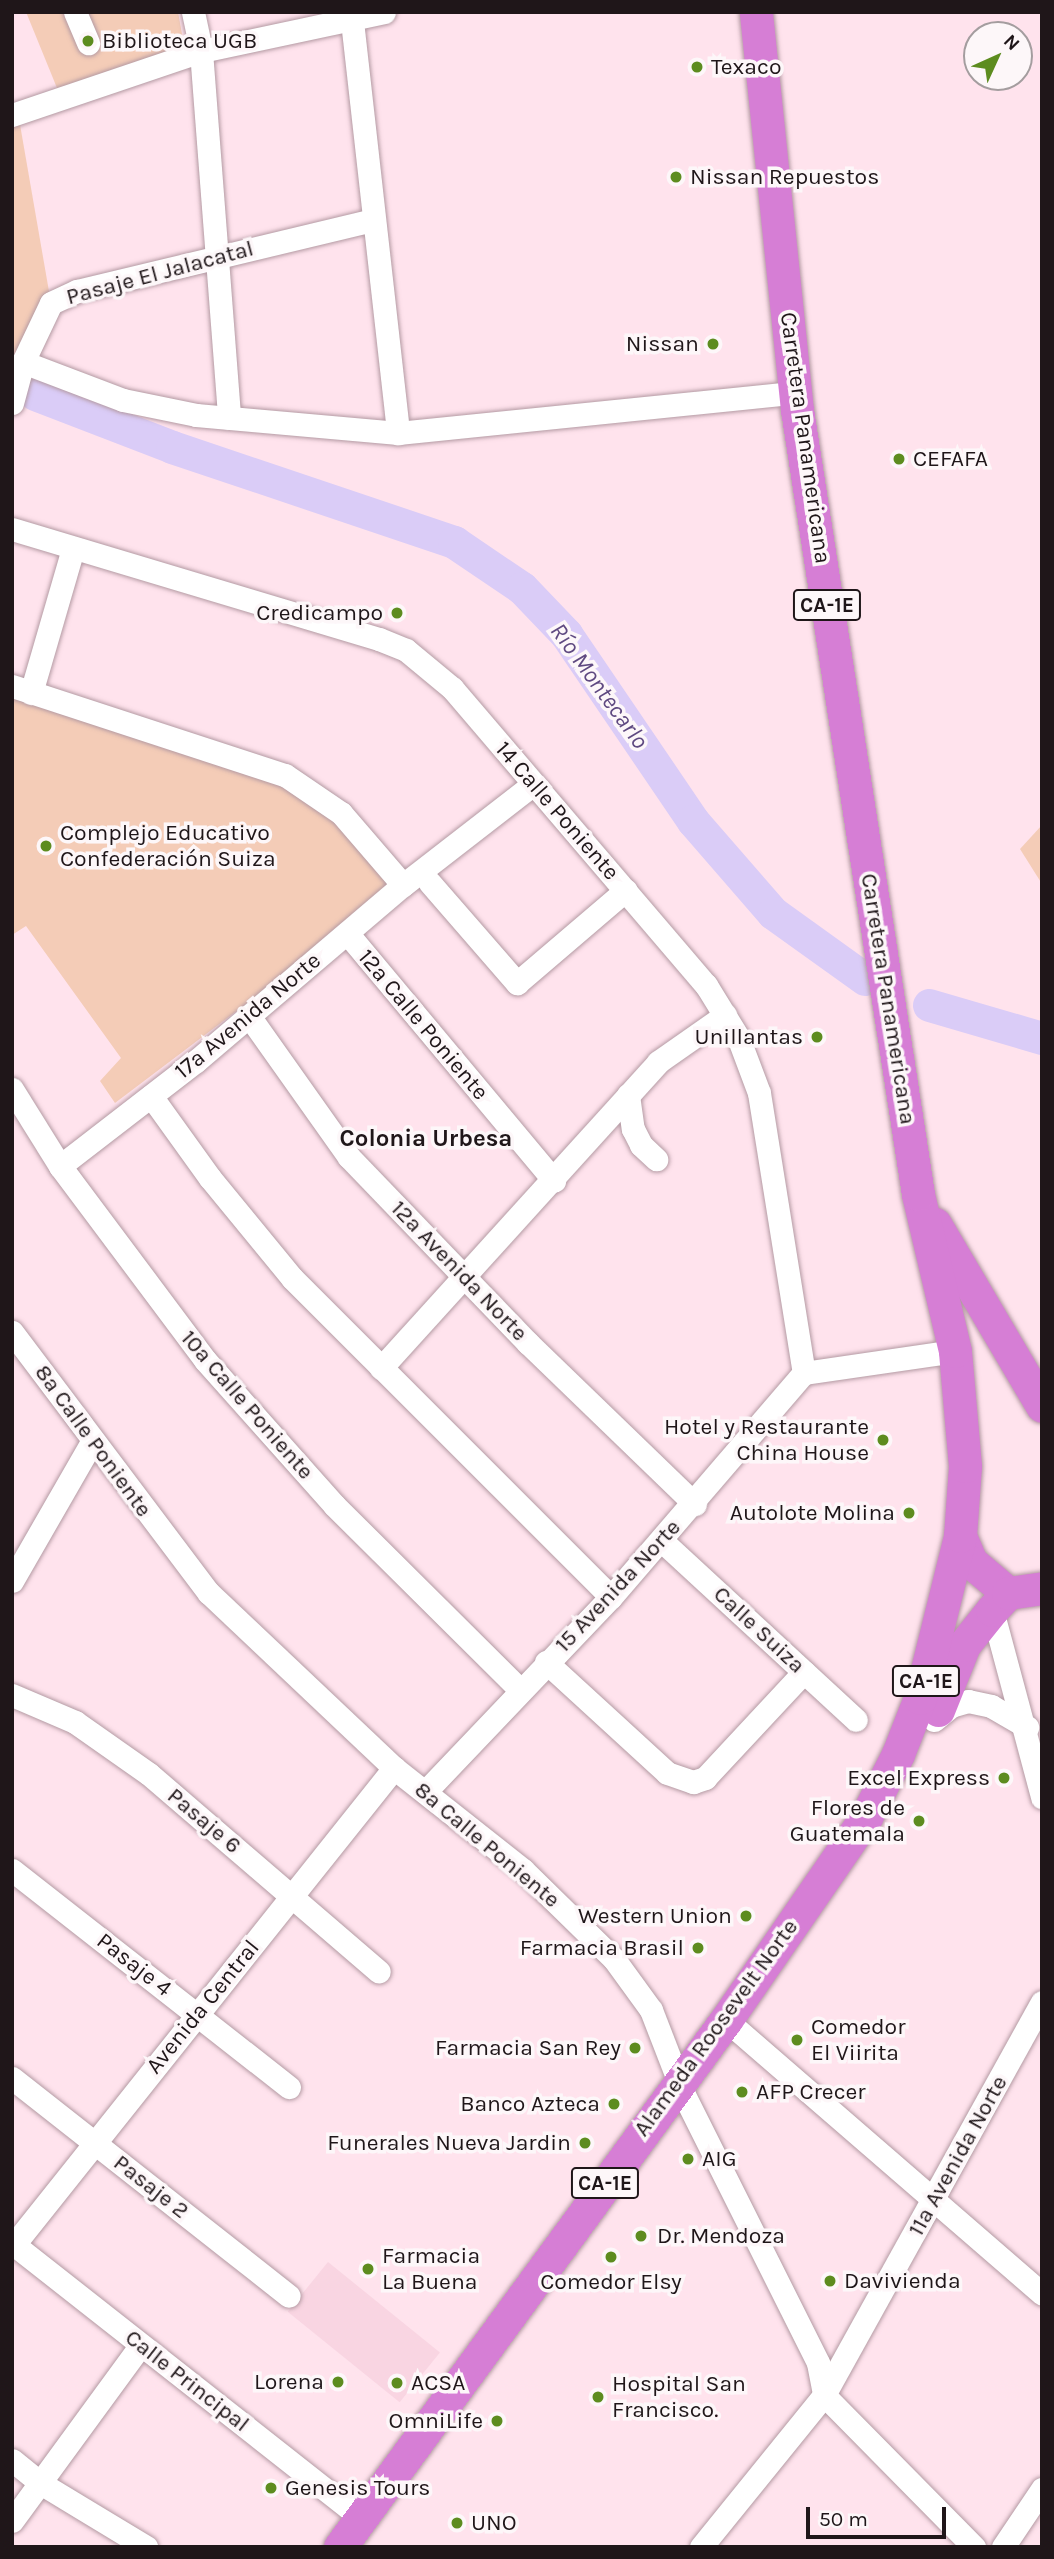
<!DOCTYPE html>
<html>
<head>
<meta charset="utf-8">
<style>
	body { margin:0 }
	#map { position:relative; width:1054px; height:2559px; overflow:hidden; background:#ffe3ed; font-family:Karla,sans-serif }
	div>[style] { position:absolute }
	.built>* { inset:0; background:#f9d5e2; transform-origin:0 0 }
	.green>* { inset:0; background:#f4ccb7 }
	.river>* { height:33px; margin:-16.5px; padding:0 16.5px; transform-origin:16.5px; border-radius:16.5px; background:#daccf7 }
	.roads { filter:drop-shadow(0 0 2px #b49aa3) drop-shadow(0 0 2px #b49aa3) }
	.minor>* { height:23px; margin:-11.5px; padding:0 11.5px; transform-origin:11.5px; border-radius:11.5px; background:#fff }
	.highway>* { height:33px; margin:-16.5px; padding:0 16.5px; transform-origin:16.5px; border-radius:16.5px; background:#d67ed5 }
	.dots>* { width:19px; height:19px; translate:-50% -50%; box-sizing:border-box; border:4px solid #fdf7f9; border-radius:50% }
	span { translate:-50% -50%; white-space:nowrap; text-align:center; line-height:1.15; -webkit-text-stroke:7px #fdf7f9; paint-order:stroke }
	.shield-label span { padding:2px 5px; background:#fdf7f9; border:2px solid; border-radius:5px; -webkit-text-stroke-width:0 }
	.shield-label { font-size:21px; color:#1f1619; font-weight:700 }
	.poi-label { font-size:23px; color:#1f1619 }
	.left { translate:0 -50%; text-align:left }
	.right { translate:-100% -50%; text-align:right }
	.street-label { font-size:23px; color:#1f1619 }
	.water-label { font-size:24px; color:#5f4981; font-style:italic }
	.neighbourhood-label { font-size:24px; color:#1f1619; font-weight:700 }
	.frame { position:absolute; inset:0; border:14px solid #1f1619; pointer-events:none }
	.north { position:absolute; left:963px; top:21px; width:70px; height:70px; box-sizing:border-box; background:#fdf7f9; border:2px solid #a49d9f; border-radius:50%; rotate:45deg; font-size:19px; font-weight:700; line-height:28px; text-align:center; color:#1f1619 }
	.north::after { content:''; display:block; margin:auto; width:24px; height:32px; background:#5d8c1f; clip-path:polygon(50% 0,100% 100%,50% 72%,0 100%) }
	.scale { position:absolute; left:806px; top:2507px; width:140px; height:32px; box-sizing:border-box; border:4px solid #1f1619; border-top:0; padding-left:9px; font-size:21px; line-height:24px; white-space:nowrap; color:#1f1619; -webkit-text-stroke:5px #fdf7f9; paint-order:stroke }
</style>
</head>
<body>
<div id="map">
	<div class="built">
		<div style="left:328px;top:2262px;width:144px;height:64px;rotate:39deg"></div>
	</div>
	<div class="green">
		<div style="clip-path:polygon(26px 12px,178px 12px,186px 56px,57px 88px)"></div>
		<div style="clip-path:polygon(18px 113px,51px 303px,12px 365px,12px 114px)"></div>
		<div style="clip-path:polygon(12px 687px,285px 775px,403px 885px,115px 1103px,100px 1081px,121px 1058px,26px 926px,12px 935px)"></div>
		<div style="clip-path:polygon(1042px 825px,1042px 884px,1020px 849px)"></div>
	</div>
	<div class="river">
		<div style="left:35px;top:394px;width:147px;rotate:21.1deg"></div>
		<div style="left:172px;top:447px;width:298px;rotate:18.6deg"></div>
		<div style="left:454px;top:542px;width:82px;rotate:34.1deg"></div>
		<div style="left:522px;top:588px;width:64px;rotate:46.3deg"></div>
		<div style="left:566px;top:634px;width:226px;rotate:55.8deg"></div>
		<div style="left:693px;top:821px;width:122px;rotate:49deg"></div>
		<div style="left:773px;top:913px;width:113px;rotate:35.7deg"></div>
		<div style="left:929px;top:1005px;width:118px;rotate:16.3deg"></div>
	</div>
	<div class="roads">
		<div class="minor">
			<div style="left:75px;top:12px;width:34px;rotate:67deg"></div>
			<div style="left:193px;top:12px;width:40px;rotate:78deg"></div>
			<div style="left:201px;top:51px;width:368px;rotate:85.6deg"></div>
			<div style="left:351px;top:12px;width:424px;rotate:83.6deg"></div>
			<div style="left:12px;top:115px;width:200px;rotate:-18.7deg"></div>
			<div style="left:201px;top:51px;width:187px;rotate:-12deg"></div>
			<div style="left:23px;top:362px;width:107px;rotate:20.8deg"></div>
			<div style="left:123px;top:400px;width:75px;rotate:11.6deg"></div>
			<div style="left:196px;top:415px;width:203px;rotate:5.1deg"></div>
			<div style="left:398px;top:433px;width:399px;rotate:-5.8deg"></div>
			<div style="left:12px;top:403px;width:42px;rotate:-75deg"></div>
			<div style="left:23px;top:362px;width:65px;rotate:-64.6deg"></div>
			<div style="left:51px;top:303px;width:29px;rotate:-25deg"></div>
			<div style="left:77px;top:291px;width:304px;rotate:-13.5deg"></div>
			<div style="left:12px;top:529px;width:383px;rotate:16.7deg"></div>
			<div style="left:379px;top:639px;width:29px;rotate:22deg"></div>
			<div style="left:406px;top:650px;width:60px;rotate:39.6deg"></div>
			<div style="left:452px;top:688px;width:391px;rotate:49.5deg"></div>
			<div style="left:706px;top:985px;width:61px;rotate:58.4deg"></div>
			<div style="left:738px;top:1037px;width:60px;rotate:69.4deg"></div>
			<div style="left:759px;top:1093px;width:284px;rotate:80.9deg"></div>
			<div style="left:12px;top:686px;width:287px;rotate:18.1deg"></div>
			<div style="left:285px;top:775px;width:68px;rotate:34.2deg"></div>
			<div style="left:341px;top:813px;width:95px;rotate:49.3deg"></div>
			<div style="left:31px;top:693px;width:151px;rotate:-73.8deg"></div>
			<div style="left:430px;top:883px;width:133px;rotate:49deg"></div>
			<div style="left:517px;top:983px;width:143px;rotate:-40.5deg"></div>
			<div style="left:347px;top:933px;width:323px;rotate:50.1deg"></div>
			<div style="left:249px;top:1016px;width:173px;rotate:54.7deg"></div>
			<div style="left:349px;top:1157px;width:258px;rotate:46.1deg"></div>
			<div style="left:528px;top:1343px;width:232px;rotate:44deg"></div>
			<div style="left:12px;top:1089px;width:91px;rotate:58.1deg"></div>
			<div style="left:60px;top:1166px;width:242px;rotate:53.2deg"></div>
			<div style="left:205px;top:1360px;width:194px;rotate:48.3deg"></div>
			<div style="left:334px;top:1505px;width:262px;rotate:44.8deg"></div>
			<div style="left:628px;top:1095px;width:34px;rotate:82deg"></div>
			<div style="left:633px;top:1129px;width:18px;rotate:63deg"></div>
			<div style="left:641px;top:1145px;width:21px;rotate:43deg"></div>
			<div style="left:151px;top:1096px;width:101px;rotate:54.3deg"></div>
			<div style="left:210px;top:1178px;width:129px;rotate:50.6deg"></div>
			<div style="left:292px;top:1278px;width:451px;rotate:45deg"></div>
			<div style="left:60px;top:1166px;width:172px;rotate:-37.7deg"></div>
			<div style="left:196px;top:1061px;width:272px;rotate:-40.4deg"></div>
			<div style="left:403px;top:885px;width:163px;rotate:-37.8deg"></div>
			<div style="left:12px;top:1332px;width:327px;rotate:53deg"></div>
			<div style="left:209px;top:1593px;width:255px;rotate:43.4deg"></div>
			<div style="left:394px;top:1768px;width:164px;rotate:38.3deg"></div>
			<div style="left:523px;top:1870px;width:127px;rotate:44.4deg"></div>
			<div style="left:614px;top:1959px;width:63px;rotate:54deg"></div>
			<div style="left:651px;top:2010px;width:91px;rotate:68.8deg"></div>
			<div style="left:684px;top:2095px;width:300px;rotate:63.4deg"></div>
			<div style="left:818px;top:2363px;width:33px;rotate:79deg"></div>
			<div style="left:824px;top:2395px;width:214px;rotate:45.4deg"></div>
			<div style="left:381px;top:1368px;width:413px;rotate:-47.8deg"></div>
			<div style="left:658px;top:1062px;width:82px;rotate:-35deg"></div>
			<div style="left:804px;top:1373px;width:153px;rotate:-8.3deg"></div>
			<div style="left:661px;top:1540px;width:265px;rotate:42.7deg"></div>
			<div style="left:12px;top:1581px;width:160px;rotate:-60.1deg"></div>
			<div style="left:992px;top:1610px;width:194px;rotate:75deg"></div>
			<div style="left:546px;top:1662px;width:164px;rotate:42.5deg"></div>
			<div style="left:667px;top:1773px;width:28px;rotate:19deg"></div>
			<div style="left:693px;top:1782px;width:13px;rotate:-18deg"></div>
			<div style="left:705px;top:1778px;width:145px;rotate:-47deg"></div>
			<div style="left:12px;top:1695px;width:69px;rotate:23.2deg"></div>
			<div style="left:75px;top:1722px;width:90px;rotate:35.1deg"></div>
			<div style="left:149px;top:1774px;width:303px;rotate:40.7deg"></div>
			<div style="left:934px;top:1720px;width:22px;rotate:-39deg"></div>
			<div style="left:951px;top:1706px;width:18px;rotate:-16deg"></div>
			<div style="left:968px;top:1701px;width:24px;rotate:12deg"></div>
			<div style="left:991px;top:1706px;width:42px;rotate:30.3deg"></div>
			<div style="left:425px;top:1792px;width:269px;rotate:-46.4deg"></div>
			<div style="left:611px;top:1597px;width:296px;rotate:-49.3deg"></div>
			<div style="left:12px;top:1870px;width:352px;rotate:38.1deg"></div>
			<div style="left:726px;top:2020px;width:418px;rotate:40.9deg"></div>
			<div style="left:12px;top:2078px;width:352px;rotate:38.2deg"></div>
			<div style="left:12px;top:2243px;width:445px;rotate:38.2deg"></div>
			<div style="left:12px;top:2247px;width:613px;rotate:-51.43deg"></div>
			<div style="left:12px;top:2460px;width:38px;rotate:39deg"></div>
			<div style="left:42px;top:2484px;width:122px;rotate:31.2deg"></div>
			<div style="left:12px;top:2521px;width:218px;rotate:-53.8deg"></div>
			<div style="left:701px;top:2547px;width:196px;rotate:-51deg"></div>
			<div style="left:824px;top:2395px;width:449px;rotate:-61deg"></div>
			<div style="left:1003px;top:2547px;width:70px;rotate:-56.1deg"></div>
		</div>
		<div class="highway">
			<div style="left:935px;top:1224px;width:211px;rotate:59.5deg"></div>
			<div style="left:960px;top:1536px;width:28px;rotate:67deg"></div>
			<div style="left:971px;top:1562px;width:48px;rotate:40deg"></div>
			<div style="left:938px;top:1710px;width:70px;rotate:-68.2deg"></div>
			<div style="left:964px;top:1645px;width:45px;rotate:-51.3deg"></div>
			<div style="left:992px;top:1610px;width:23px;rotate:-47deg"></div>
			<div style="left:1008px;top:1593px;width:34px;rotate:-8deg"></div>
			<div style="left:340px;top:2547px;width:653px;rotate:-53.78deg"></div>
			<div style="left:726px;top:2020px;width:247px;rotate:-55.4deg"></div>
			<div style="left:866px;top:1817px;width:71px;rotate:-63.1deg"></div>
			<div style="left:898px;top:1754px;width:60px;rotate:-68.6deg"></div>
			<div style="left:920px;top:1698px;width:167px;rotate:-76.1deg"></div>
			<div style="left:960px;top:1536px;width:70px;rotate:-85.9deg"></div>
			<div style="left:965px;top:1466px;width:115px;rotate:-95deg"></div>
			<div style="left:955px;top:1351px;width:161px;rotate:-103.3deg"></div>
			<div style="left:918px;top:1194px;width:793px;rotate:-98.77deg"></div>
			<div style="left:797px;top:410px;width:400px;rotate:-95.9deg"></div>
		</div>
	</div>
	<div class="dots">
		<div style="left:88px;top:41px;background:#5d8c1f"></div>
		<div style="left:697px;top:67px;background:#5d8c1f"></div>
		<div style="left:676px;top:177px;background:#5d8c1f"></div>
		<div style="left:713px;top:344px;background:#5d8c1f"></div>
		<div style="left:899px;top:459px;background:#5d8c1f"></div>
		<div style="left:397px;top:613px;background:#5d8c1f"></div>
		<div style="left:46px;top:846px;background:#5d8c1f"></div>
		<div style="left:817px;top:1037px;background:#5d8c1f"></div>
		<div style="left:883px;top:1440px;background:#5d8c1f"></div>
		<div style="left:909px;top:1513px;background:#5d8c1f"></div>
		<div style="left:1004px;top:1778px;background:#5d8c1f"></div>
		<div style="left:919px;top:1821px;background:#5d8c1f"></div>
		<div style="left:746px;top:1916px;background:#5d8c1f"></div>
		<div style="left:698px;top:1948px;background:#5d8c1f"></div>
		<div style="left:797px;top:2040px;background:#5d8c1f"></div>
		<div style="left:635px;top:2048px;background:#5d8c1f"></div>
		<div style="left:742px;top:2092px;background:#5d8c1f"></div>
		<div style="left:614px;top:2104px;background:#5d8c1f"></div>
		<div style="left:585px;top:2143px;background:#5d8c1f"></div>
		<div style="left:688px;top:2159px;background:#5d8c1f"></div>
		<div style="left:641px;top:2236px;background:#5d8c1f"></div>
		<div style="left:611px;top:2257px;background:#5d8c1f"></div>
		<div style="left:368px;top:2269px;background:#5d8c1f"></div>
		<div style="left:830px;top:2281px;background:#5d8c1f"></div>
		<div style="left:338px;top:2382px;background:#5d8c1f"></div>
		<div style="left:397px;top:2383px;background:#5d8c1f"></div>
		<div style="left:598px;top:2397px;background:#5d8c1f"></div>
		<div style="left:497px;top:2421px;background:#5d8c1f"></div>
		<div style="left:271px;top:2488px;background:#5d8c1f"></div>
		<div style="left:457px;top:2523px;background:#5d8c1f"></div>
	</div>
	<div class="shield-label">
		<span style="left:827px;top:605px">CA-1E</span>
		<span style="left:926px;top:1681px">CA-1E</span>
		<span style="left:605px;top:2183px">CA-1E</span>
	</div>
	<div class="poi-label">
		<span class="left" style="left:102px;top:41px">Biblioteca UGB</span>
		<span class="left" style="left:711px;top:67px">Texaco</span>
		<span class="left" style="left:690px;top:177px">Nissan Repuestos</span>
		<span class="right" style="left:699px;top:344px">Nissan</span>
		<span class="left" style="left:913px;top:459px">CEFAFA</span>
		<span class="right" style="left:383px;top:613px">Credicampo</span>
		<span class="left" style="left:60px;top:846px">Complejo Educativo<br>Confederación Suiza</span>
		<span class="right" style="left:803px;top:1037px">Unillantas</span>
		<span class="right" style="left:869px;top:1440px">Hotel y Restaurante<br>China House</span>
		<span class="right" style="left:895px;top:1513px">Autolote Molina</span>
		<span class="right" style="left:990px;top:1778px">Excel Express</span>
		<span class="right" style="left:905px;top:1821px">Flores de<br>Guatemala</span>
		<span class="right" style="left:732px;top:1916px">Western Union</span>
		<span class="right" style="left:684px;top:1948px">Farmacia Brasil</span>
		<span class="left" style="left:811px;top:2040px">Comedor<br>El Viirita</span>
		<span class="right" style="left:621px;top:2048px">Farmacia San Rey</span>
		<span class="left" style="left:756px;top:2092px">AFP Crecer</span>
		<span class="right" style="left:600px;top:2104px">Banco Azteca</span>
		<span class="right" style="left:571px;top:2143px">Funerales Nueva Jardin</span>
		<span class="left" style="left:702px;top:2159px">AIG</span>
		<span class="left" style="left:657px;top:2236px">Dr. Mendoza</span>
		<span class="left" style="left:382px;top:2269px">Farmacia<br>La Buena</span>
		<span class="left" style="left:844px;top:2281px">Davivienda</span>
		<span style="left:611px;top:2282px">Comedor Elsy</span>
		<span class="right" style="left:324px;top:2382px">Lorena</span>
		<span class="left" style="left:411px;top:2383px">ACSA</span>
		<span class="left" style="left:612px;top:2397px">Hospital San<br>Francisco.</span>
		<span class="right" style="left:483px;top:2421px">OmniLife</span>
		<span class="left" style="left:285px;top:2488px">Genesis Tours</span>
		<span class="left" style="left:471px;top:2523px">UNO</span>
	</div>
	<div class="street-label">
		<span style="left:160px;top:273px;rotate:-15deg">Pasaje El Jalacatal</span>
		<span style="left:805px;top:438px;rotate:82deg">Carretera Panamericana</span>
		<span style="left:557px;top:811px;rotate:49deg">14 Calle Poniente</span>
		<span style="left:888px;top:999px;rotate:81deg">Carretera Panamericana</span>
		<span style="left:248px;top:1016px;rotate:-40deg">17a Avenida Norte</span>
		<span style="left:423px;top:1025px;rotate:50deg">12a Calle Poniente</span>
		<span style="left:459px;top:1271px;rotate:46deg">12a Avenida Norte</span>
		<span style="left:247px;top:1405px;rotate:49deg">10a Calle Poniente</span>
		<span style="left:93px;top:1441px;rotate:54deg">8a Calle Poniente</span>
		<span style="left:618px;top:1586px;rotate:-47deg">15 Avenida Norte</span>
		<span style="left:759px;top:1630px;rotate:43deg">Calle Suiza</span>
		<span style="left:204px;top:1821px;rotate:40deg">Pasaje 6</span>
		<span style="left:487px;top:1845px;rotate:40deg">8a Calle Poniente</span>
		<span style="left:134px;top:1965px;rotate:38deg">Pasaje 4</span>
		<span style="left:203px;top:2007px;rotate:-51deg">Avenida Central</span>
		<span style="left:716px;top:2028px;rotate:-54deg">Alameda Roosevelt Norte</span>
		<span style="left:958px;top:2156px;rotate:-61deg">11a Avenida Norte</span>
		<span style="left:151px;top:2187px;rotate:38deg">Pasaje 2</span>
		<span style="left:187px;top:2381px;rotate:38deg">Calle Principal</span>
	</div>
	<div class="water-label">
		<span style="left:599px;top:686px;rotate:54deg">Río Montecarlo</span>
	</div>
	<div class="neighbourhood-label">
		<span style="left:426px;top:1139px">Colonia Urbesa</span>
	</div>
	<div class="frame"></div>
	<div class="north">N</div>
	<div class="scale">50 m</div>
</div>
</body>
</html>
